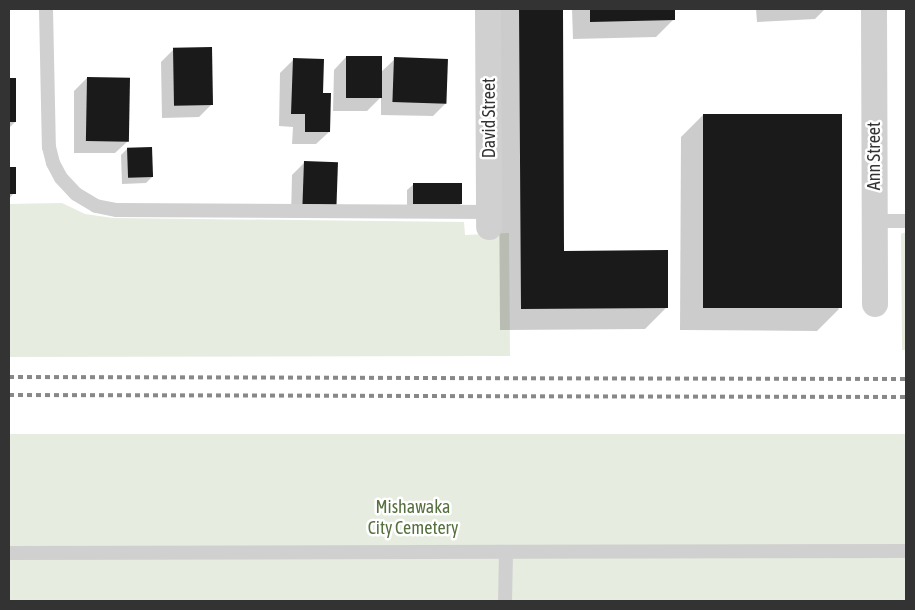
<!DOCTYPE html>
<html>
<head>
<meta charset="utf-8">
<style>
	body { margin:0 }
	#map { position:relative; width:915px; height:610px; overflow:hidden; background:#fff; font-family:"Asap Condensed",sans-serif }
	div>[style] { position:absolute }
	.green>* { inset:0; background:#e6ecdf; transform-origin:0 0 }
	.shadow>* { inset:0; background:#0003 }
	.building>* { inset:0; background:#1a1a1a; transform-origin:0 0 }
	.service>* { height:14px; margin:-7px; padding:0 7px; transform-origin:7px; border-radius:7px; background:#d0d0d0 }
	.minor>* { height:26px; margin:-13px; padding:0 13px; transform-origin:13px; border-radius:13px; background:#d0d0d0 }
	.rail>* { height:4px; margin-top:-2px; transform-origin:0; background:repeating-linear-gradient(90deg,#888 0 5px,transparent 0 9px) }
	span { translate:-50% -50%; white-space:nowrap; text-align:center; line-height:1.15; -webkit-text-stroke:5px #fff; paint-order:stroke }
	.street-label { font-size:18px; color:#333 }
	.park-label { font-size:18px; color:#56703f }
	.frame { position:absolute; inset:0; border:10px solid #333; pointer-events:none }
</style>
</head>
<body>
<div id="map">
	<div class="green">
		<div style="clip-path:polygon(62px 203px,85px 214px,113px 218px,464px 222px,465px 235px,509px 233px,510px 356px,9px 357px,9px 204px)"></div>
		<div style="clip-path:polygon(906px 232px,906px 350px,902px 350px,901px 234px)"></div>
		<div style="left:906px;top:434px;width:167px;height:897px;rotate:90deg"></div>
	</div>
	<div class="shadow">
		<div style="clip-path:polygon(498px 9px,561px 9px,563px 252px,667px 307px,645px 329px,500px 330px)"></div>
		<div style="clip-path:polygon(572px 9px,674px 9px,674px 19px,656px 37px,573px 39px)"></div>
		<div style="clip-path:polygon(756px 9px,825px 9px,815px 19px,757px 22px)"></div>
		<div style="clip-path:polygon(174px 49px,212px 104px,199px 117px,162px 118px,161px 62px)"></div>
		<div style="clip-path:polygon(346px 57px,380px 73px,395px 59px,446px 103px,433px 116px,381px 115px,381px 97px,367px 111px,333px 111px,334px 70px)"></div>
		<div style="clip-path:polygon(293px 60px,322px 94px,329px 132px,316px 144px,292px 144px,293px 127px,279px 126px,280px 73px)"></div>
		<div style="clip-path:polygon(87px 78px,128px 141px,115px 153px,74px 153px,74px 91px)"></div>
		<div style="clip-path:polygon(9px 79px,14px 79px,15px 122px,9px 128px)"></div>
		<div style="clip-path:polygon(703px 115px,839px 309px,817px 331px,680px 330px,681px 137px)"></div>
		<div style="clip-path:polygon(127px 149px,152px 177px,146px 183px,122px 184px,121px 155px)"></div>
		<div style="clip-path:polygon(305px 162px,322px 218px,291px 217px,292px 175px)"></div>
		<div style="clip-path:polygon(9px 169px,15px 169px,14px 193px,9px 199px)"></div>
		<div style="clip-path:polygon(414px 184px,461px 204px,454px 210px,407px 210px,407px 190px)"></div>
	</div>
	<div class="building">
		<div style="clip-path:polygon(519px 9px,563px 9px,564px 251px,668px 250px,668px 308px,521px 309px)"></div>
		<div style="clip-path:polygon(590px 9px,675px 9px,675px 20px,590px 22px)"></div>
		<div style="left:212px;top:47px;width:58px;height:39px;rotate:89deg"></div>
		<div style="left:346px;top:56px;width:36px;height:42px"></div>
		<div style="left:394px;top:57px;width:54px;height:45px;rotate:2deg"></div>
		<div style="clip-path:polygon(293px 58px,324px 59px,323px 93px,331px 93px,330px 132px,305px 132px,305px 114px,291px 114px)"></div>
		<div style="left:87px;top:77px;width:43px;height:64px;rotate:1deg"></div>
		<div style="left:9px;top:78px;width:7px;height:44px"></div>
		<div style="left:703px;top:114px;width:139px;height:194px"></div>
		<div style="left:152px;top:147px;width:30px;height:25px;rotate:88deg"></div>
		<div style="left:304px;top:161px;width:34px;height:43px;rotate:2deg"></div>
		<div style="left:9px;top:167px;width:7px;height:27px"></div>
		<div style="left:413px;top:183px;width:49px;height:21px"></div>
	</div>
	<div class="service">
		<div style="left:46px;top:9px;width:138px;rotate:88.8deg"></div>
		<div style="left:49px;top:147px;width:16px;rotate:76deg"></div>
		<div style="left:53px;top:163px;width:17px;rotate:62deg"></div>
		<div style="left:61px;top:178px;width:22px;rotate:47deg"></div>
		<div style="left:76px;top:194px;width:23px;rotate:31deg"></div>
		<div style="left:96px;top:206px;width:21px;rotate:11deg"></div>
		<div style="left:117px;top:210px;width:372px;rotate:0.3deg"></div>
		<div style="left:875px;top:221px;width:31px"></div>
		<div style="left:9px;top:553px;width:897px;rotate:-0.13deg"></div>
		<div style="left:505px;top:601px;width:49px;rotate:-88.8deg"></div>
	</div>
	<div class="minor">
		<div style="left:488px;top:9px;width:218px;rotate:89.7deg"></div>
		<div style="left:874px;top:9px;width:295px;rotate:89.8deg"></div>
	</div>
	<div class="rail">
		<div style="left:9px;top:377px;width:897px;rotate:0.13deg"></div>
		<div style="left:9px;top:395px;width:897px;rotate:0.13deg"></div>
	</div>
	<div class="street-label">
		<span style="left:489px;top:118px;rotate:-90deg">David Street</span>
		<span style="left:874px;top:156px;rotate:-90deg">Ann Street</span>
	</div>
	<div class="park-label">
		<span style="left:413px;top:518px">Mishawaka<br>City Cemetery</span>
	</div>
	<div class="frame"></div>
</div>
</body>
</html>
